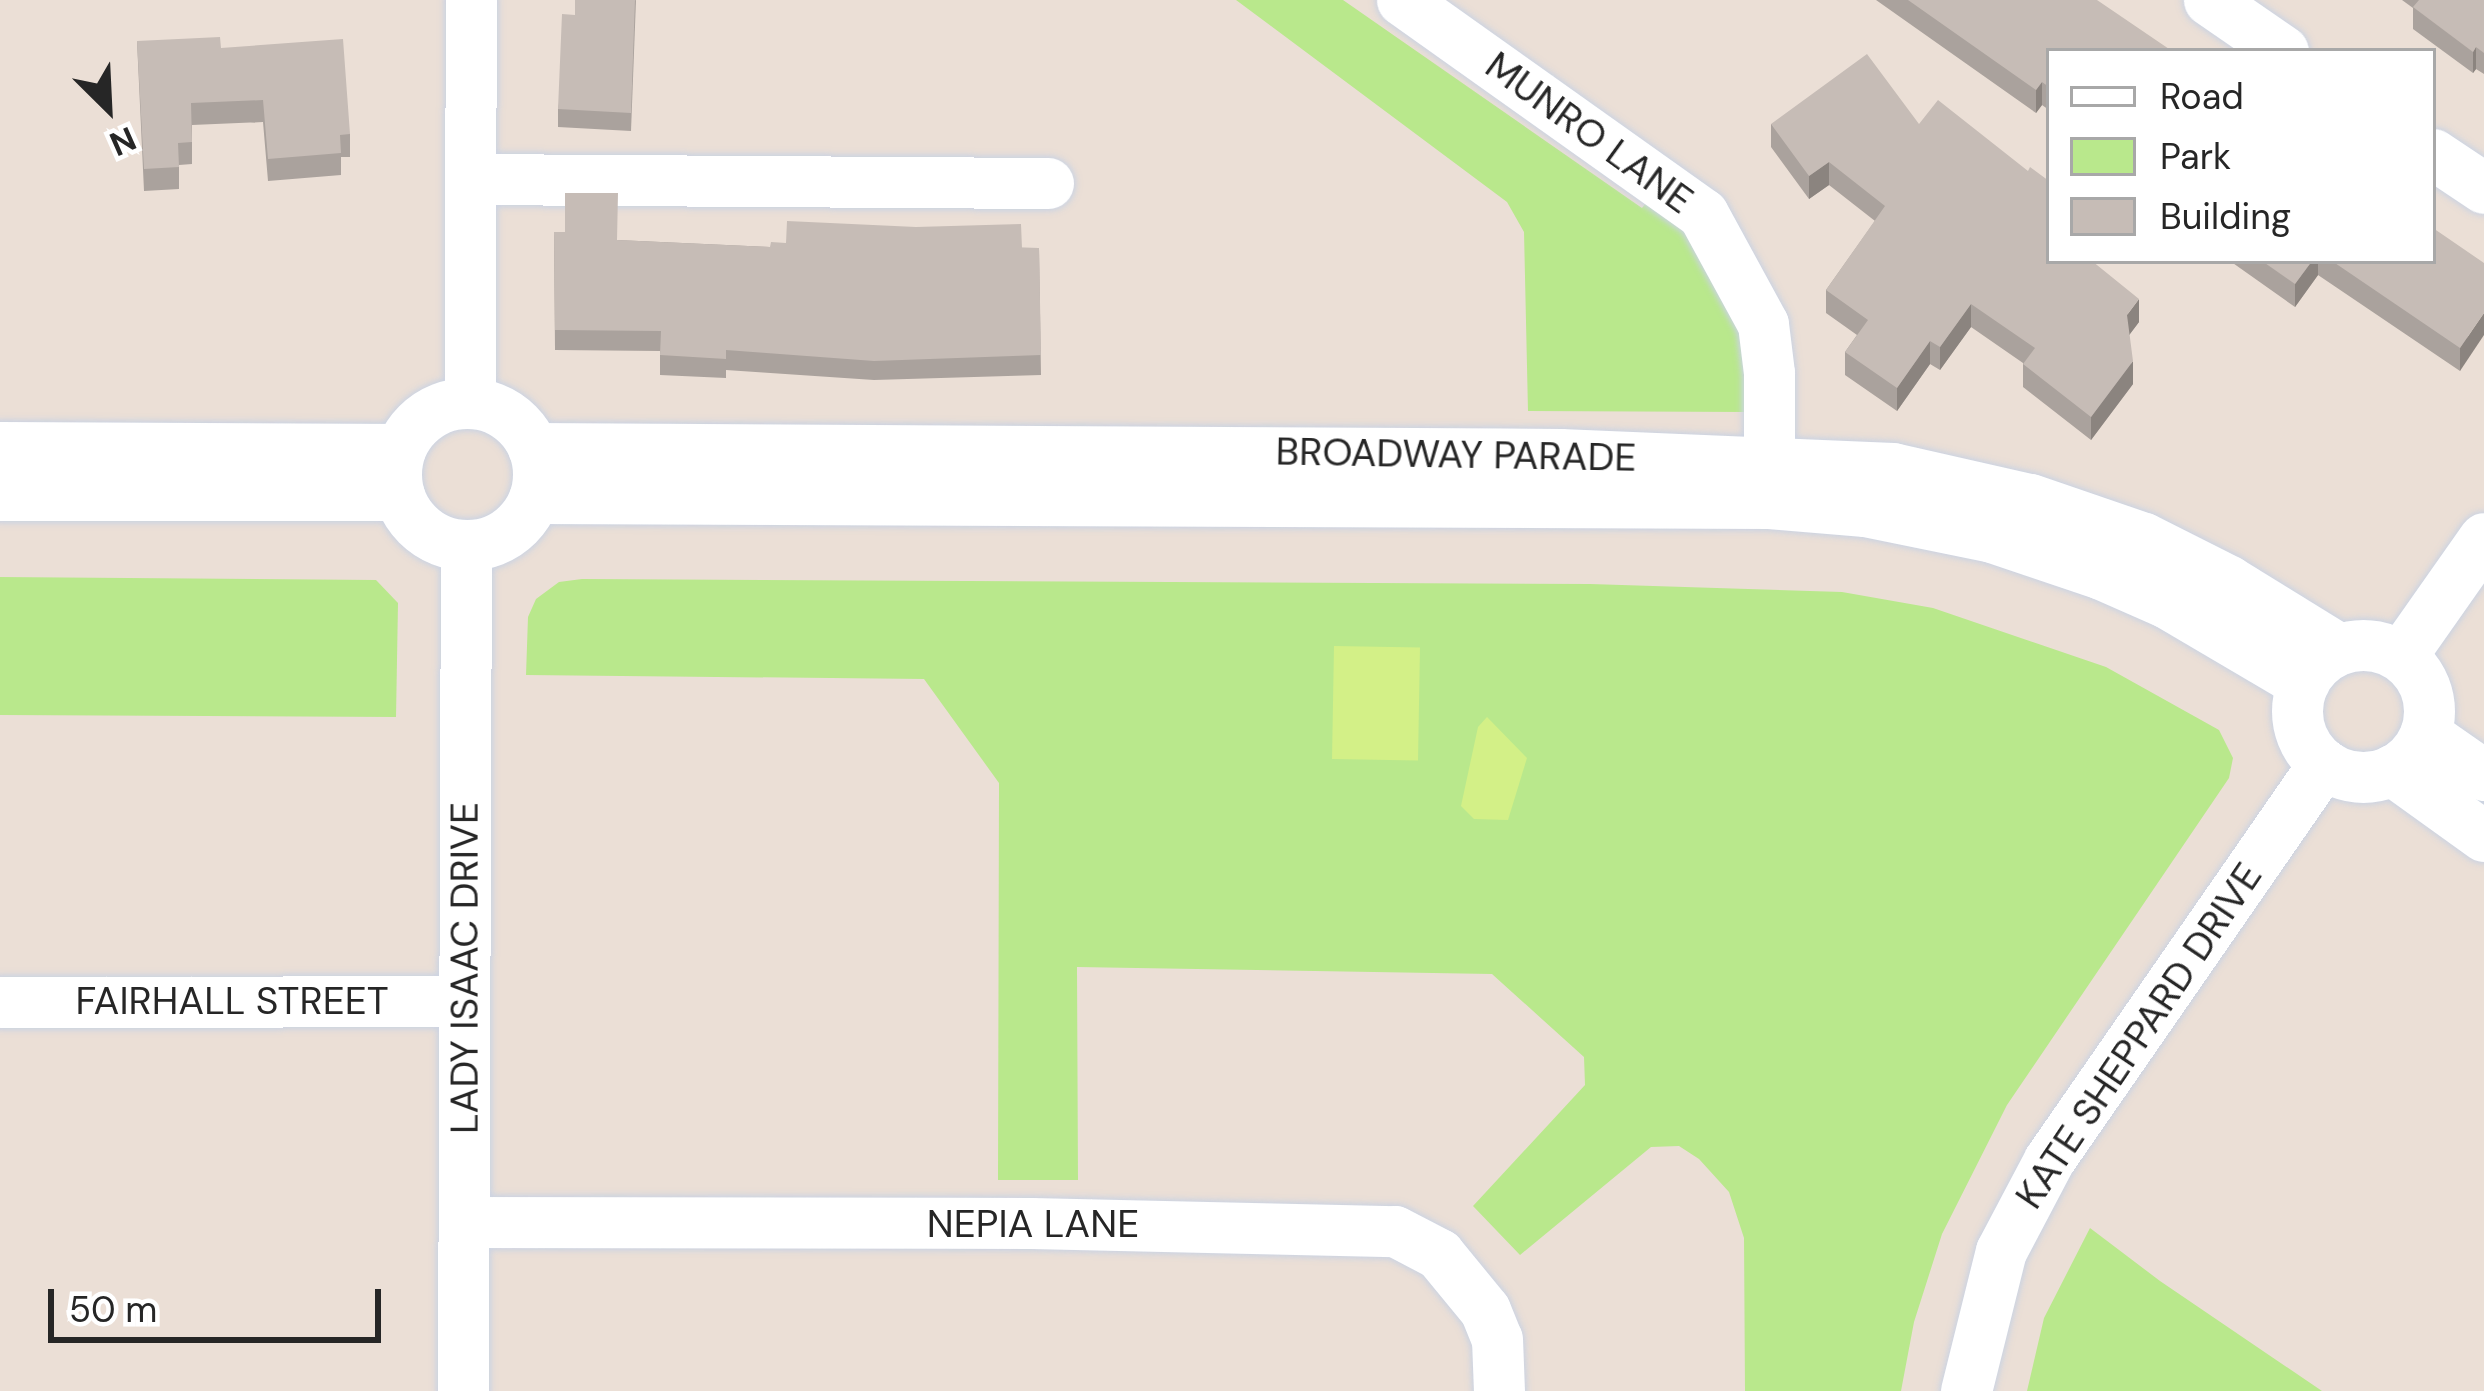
<!DOCTYPE html>
<html>
<head>
<meta charset="utf-8">
<style>
	body { margin:0 }
	#map { position:relative; width:2484px; height:1391px; overflow:hidden; background:#ebdfd6; font-family:"DM Sans",sans-serif }
	div>[style] { position:absolute }
	.green>* { inset:0; background:#b9e88c }
	.pitch>* { inset:0; background:#d3f087; transform-origin:0 0 }
	.roads { filter:drop-shadow(0 0 3px #cbd3e2) drop-shadow(0 0 3px #cbd3e2) }
	.minor>* { height:51px; margin:-25.5px; padding:0 25.5px; transform-origin:25.5px; border-radius:25.5px; background:#fff }
	.minor>.ring { margin:-25.5px; padding:0; box-sizing:content-box; background:none; border:51px solid #fff; border-radius:50% }
	.wall>* { inset:0; background:#aaa29d }
	.shaded-wall>* { inset:0; background:#8b847f }
	.building>* { inset:0; background:#c6bcb6 }
	span { translate:-50% -50%; white-space:nowrap; text-align:center; line-height:1.15; -webkit-text-stroke:10px #fff; paint-order:stroke }
	.street-label { font-size:39px; color:#262626 }
	.legend { position:absolute; left:2046px; top:48px; width:390px; height:216px; box-sizing:border-box; background:#fff; border:3px solid #a8a8a8; margin:0; padding:15px 21px; list-style:none; font-size:36px; color:#262626 }
	.legend li { display:flex; align-items:center; gap:24px; height:60px }
	.legend b { width:60px; border:3px solid #a8a8a8 }
	.north { position:absolute; left:48px; top:48px; width:120px; height:120px; -webkit-text-stroke:9px #fff; paint-order:stroke; rotate:156deg; font-size:33px; font-weight:700; line-height:48px; text-align:center; color:#262626 }
	.north::after { content:''; display:block; margin:auto; width:42px; height:54px; background:#262626; clip-path:polygon(50% 0,100% 100%,50% 72%,0 100%) }
	.scale { position:absolute; left:48px; top:1289px; width:333px; height:54px; box-sizing:border-box; border:6px solid #262626; border-top:0; padding-left:15px; font-size:36px; line-height:42px; white-space:nowrap; color:#262626; -webkit-text-stroke:9px #fff; paint-order:stroke }
</style>
</head>
<body>
<div id="map">
	<div class="green">
		<div style="clip-path:polygon(1236px 0,1343px 0,1642px 208px,1651px 197px,1694px 227px,1740px 303px,1747px 412px,1528px 411px,1524px 232px,1507px 202px)"></div>
		<div style="clip-path:polygon(0 577px,376px 580px,398px 603px,396px 717px,0 715px)"></div>
		<div style="clip-path:polygon(582px 579px,1590px 584px,1842px 592px,1933px 608px,2106px 667px,2219px 730px,2233px 758px,2229px 778px,2007px 1105px,1942px 1234px,1914px 1322px,1901px 1391px,1745px 1391px,1744px 1238px,1729px 1192px,1699px 1159px,1679px 1146px,1651px 1147px,1520px 1255px,1473px 1206px,1585px 1085px,1584px 1057px,1492px 974px,1077px 967px,1078px 1180px,998px 1180px,999px 783px,924px 679px,526px 675px,528px 617px,536px 599px,559px 582px)"></div>
		<div style="clip-path:polygon(2090px 1228px,2160px 1281px,2322px 1391px,2027px 1391px,2044px 1318px)"></div>
	</div>
	<div class="pitch">
		<div style="left:1334px;top:646px;width:86px;height:113px;rotate:1deg"></div>
		<div style="clip-path:polygon(1487px 717px,1527px 758px,1508px 820px,1474px 819px,1461px 806px,1478px 727px)"></div>
	</div>
	<div class="roads">
		<div class="minor">
			<div style="left:1402px;top:0;width:369px;rotate:35.4deg"></div>
			<div style="left:1703px;top:214px;width:125px;rotate:61.4deg"></div>
			<div style="left:1763px;top:324px;width:49px;rotate:83deg"></div>
			<div style="left:1769px;top:373px;width:121px;rotate:90deg"></div>
			<div style="left:2209px;top:0;width:90px;rotate:34.6deg"></div>
			<div style="left:2433px;top:154px;width:61px;rotate:33.7deg"></div>
			<div style="left:470px;top:179px;width:578px;rotate:0.4deg"></div>
			<div style="left:470px;top:403px;width:403px;rotate:-89.9deg"></div>
			<div class="ring" style="left:396px;top:403px;width:91px;height:91px"></div>
			<div style="left:0;top:447px;width:400px;rotate:0.3deg"></div>
			<div style="left:533px;top:448px;width:1027px;rotate:0.33deg"></div>
			<div style="left:1560px;top:454px;width:333px;rotate:2.4deg"></div>
			<div style="left:1893px;top:468px;width:140px;rotate:12.8deg"></div>
			<div style="left:2030px;top:499px;width:120px;rotate:18.9deg"></div>
			<div style="left:2144px;top:538px;width:95px;rotate:26.8deg"></div>
			<div style="left:2229px;top:581px;width:129px;rotate:31.7deg"></div>
			<div style="left:0;top:495px;width:399px"></div>
			<div style="left:534px;top:498px;width:1235px;rotate:0.23deg"></div>
			<div style="left:1769px;top:503px;width:96px;rotate:4.8deg"></div>
			<div style="left:1865px;top:511px;width:130px;rotate:11.6deg"></div>
			<div style="left:1992px;top:537px;width:115px;rotate:18.7deg"></div>
			<div style="left:2101px;top:574px;width:72px;rotate:23.7deg"></div>
			<div style="left:2167px;top:603px;width:158px;rotate:30.5deg"></div>
			<div class="ring" style="left:2297px;top:645px;width:81px;height:81px"></div>
			<div style="left:2401px;top:656px;width:144px;rotate:-54.9deg"></div>
			<div style="left:2425px;top:734px;width:72px;rotate:34.8deg"></div>
			<div style="left:2392px;top:770px;width:113px;rotate:35.7deg"></div>
			<div style="left:0;top:1002px;width:464px;rotate:-0.1deg"></div>
			<div style="left:464px;top:1222px;width:567px;rotate:0.1deg"></div>
			<div style="left:1031px;top:1223px;width:364px;rotate:1.3deg"></div>
			<div style="left:1395px;top:1231px;width:50px;rotate:27.6deg"></div>
			<div style="left:1439px;top:1254px;width:72px;rotate:50.6deg"></div>
			<div style="left:1485px;top:1310px;width:31px;rotate:68deg"></div>
			<div style="left:1497px;top:1339px;width:52px;rotate:87.8deg"></div>
			<div style="left:463px;top:1391px;width:846px;rotate:-89.8deg"></div>
			<div style="left:1966px;top:1391px;width:144px;rotate:-76deg"></div>
			<div style="left:2001px;top:1251px;width:103px;rotate:-62.2deg"></div>
			<div style="left:2049px;top:1160px;width:482px;rotate:-55.3deg"></div>
		</div>
	</div>
	<div class="wall">
		<div style="clip-path:polygon(636px 0,631px 131px,558px 127px,558px 109px,575px 15px)"></div>
		<div style="clip-path:polygon(1876px 0,2097px 0,2049px 51px,2049px 110px,2042px 105px,2036px 113px)"></div>
		<div style="clip-path:polygon(2402px 0,2484px 0,2484px 74px,2476px 69px,2473px 73px,2413px 29px,2413px 8px)"></div>
		<div style="clip-path:polygon(137px 41px,221px 48px,350px 134px,350px 157px,341px 157px,341px 175px,268px 181px,263px 122px,192px 125px,192px 164px,179px 165px,179px 189px,144px 191px)"></div>
		<div style="clip-path:polygon(1771px 124px,1919px 124px,2049px 261px,2139px 322px,2129px 335px,2133px 384px,2091px 440px,2023px 387px,2023px 363px,1971px 327px,1940px 370px,1930px 364px,1897px 411px,1845px 375px,1845px 352px,1857px 335px,1826px 313px,1826px 290px,1875px 221px,1829px 185px,1809px 199px,1771px 147px)"></div>
		<div style="clip-path:polygon(554px 232px,617px 240px,770px 247px,786px 243px,1039px 248px,1041px 375px,874px 380px,726px 370px,726px 378px,660px 375px,660px 351px,555px 350px)"></div>
		<div style="clip-path:polygon(2230px 261px,2433px 261px,2484px 263px,2460px 371px,2318px 275px,2295px 307px)"></div>
	</div>
	<div class="shaded-wall">
		<div style="clip-path:polygon(2476px 47px,2476px 69px,2473px 73px,2473px 52px)"></div>
		<div style="clip-path:polygon(2042px 82px,2042px 105px,2036px 113px,2036px 90px)"></div>
		<div style="clip-path:polygon(1829px 162px,1829px 185px,1809px 199px,1809px 176px)"></div>
		<div style="clip-path:polygon(2312px 261px,2318px 261px,2318px 275px,2295px 307px,2295px 284px)"></div>
		<div style="clip-path:polygon(2139px 299px,2139px 322px,2127px 338px,2127px 315px)"></div>
		<div style="clip-path:polygon(1971px 304px,1971px 327px,1940px 370px,1940px 347px)"></div>
		<div style="clip-path:polygon(2484px 313px,2484px 335px,2460px 371px,2460px 348px)"></div>
		<div style="clip-path:polygon(1930px 341px,1930px 364px,1897px 411px,1897px 388px)"></div>
		<div style="clip-path:polygon(2133px 361px,2133px 384px,2091px 440px,2091px 417px)"></div>
	</div>
	<div class="building">
		<div style="clip-path:polygon(575px 0,635px 0,631px 113px,558px 109px,562px 14px,575px 15px)"></div>
		<div style="clip-path:polygon(1908px 0,2097px 0,2172px 51px,2049px 51px,2049px 87px,2042px 82px,2036px 90px)"></div>
		<div style="clip-path:polygon(2419px 0,2484px 0,2484px 53px,2476px 47px,2473px 52px,2413px 7px)"></div>
		<div style="clip-path:polygon(220px 37px,221px 48px,343px 39px,350px 134px,340px 135px,341px 153px,268px 159px,263px 100px,191px 103px,192px 142px,178px 143px,179px 167px,144px 169px,137px 41px)"></div>
		<div style="clip-path:polygon(1867px 54px,1919px 124px,1938px 100px,2028px 171px,2030px 167px,2049px 181px,2049px 261px,2092px 261px,2139px 299px,2127px 315px,2133px 361px,2091px 417px,2023px 364px,2035px 348px,1971px 304px,1940px 347px,1930px 341px,1897px 388px,1845px 352px,1868px 320px,1826px 290px,1885px 206px,1829px 162px,1809px 176px,1771px 124px)"></div>
		<div style="clip-path:polygon(565px 193px,618px 193px,617px 240px,770px 247px,771px 242px,786px 243px,787px 221px,916px 227px,1021px 224px,1022px 248px,1039px 248px,1041px 355px,874px 361px,726px 350px,726px 359px,660px 355px,661px 331px,555px 330px,554px 232px,565px 232px)"></div>
		<div style="clip-path:polygon(2433px 228px,2484px 263px,2484px 313px,2460px 348px,2332px 261px,2433px 261px)"></div>
		<div style="clip-path:polygon(2262px 261px,2312px 261px,2295px 284px)"></div>
	</div>
	<div class="street-label">
		<span style="left:1589px;top:133px;rotate:36deg">MUNRO LANE</span>
		<span style="left:1456px;top:455px;rotate:1deg">BROADWAY PARADE</span>
		<span style="left:465px;top:968px;rotate:-90deg">LADY ISAAC DRIVE</span>
		<span style="left:232px;top:1001px">FAIRHALL STREET</span>
		<span style="left:2139px;top:1036px;rotate:-56deg">KATE SHEPPARD DRIVE</span>
		<span style="left:1033px;top:1224px">NEPIA LANE</span>
	</div>
	<ul class="legend">
	<li><b style="height:15px;background:#fff"></b>Road</li>
	<li><b style="height:33px;background:#b9e88c"></b>Park</li>
	<li><b style="height:33px;background:#c6bcb6"></b>Building</li>
	</ul>
	<div class="north">N</div>
	<div class="scale">50 m</div>
</div>
</body>
</html>
